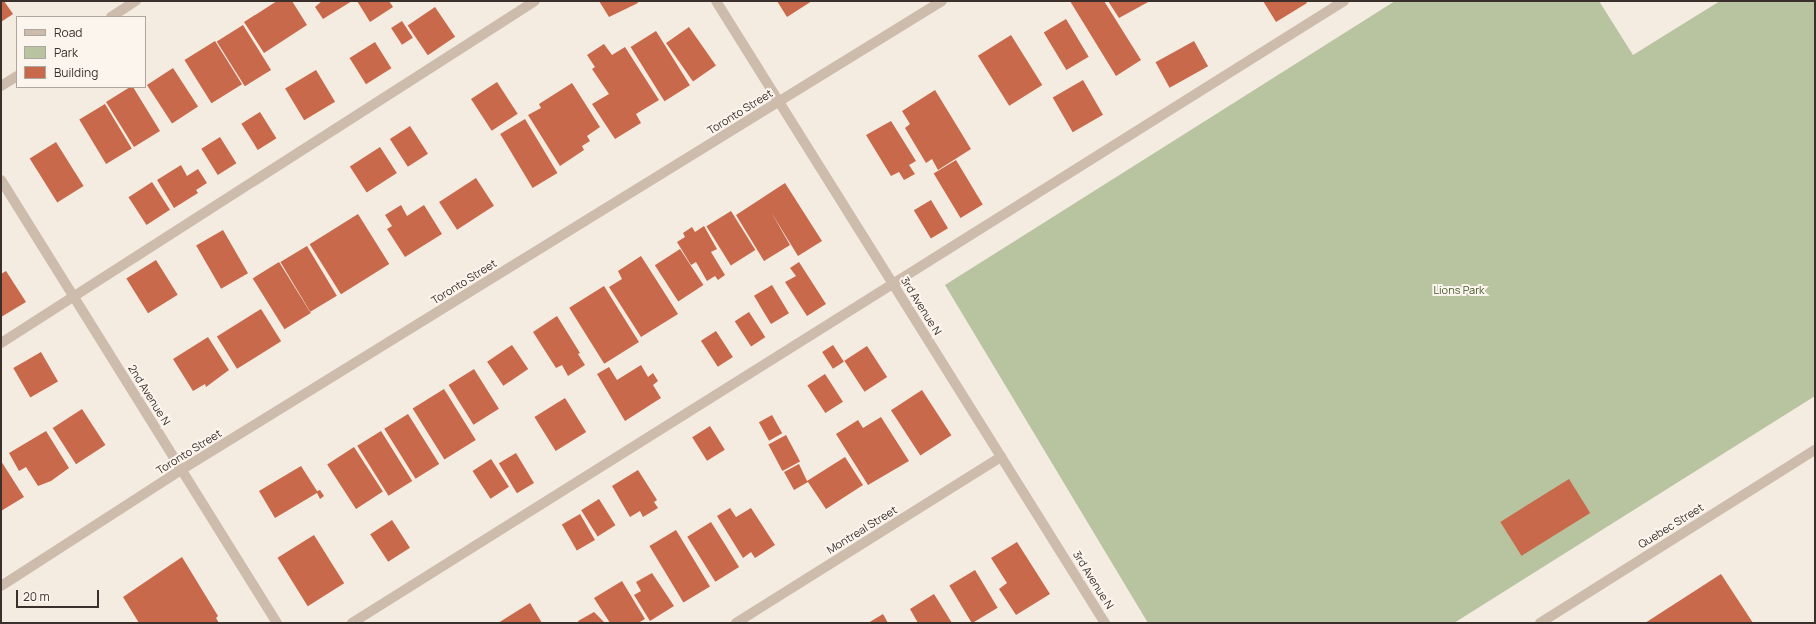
<!DOCTYPE html>
<html>
<head>
<meta charset="utf-8">
<style>
	body { margin:0 }
	#map { position:relative; width:1816px; height:624px; overflow:hidden; background:#f4ebe1; font-family:Manrope,sans-serif }
	div>[style] { position:absolute }
	.green>* { inset:0; background:#b8c4a0 }
	.building>* { inset:0; background:#c8694b; transform-origin:0 0 }
	.service>* { height:10px; margin:-5px; padding:0 5px; transform-origin:5px; border-radius:5px; background:#cdbbac }
	.minor>* { height:10px; margin:-5px; padding:0 5px; transform-origin:5px; border-radius:5px; background:#cdbbac }
	span { translate:-50% -50%; white-space:nowrap; text-align:center; line-height:1.15; -webkit-text-stroke:4px #fbf5ee; paint-order:stroke }
	.street-label { font-size:11px; color:#3b302b }
	.park-label { font-size:11px; color:#4a5a2e }
	.frame { position:absolute; inset:0; border:2px solid #3b302b; pointer-events:none }
	.legend { position:absolute; left:16px; top:16px; width:130px; height:72px; box-sizing:border-box; background:#fbf5ee; border:1px solid #aea6a0; margin:0; padding:5px 7px; list-style:none; font-size:12px; color:#3b302b }
	.legend li { display:flex; align-items:center; gap:8px; height:20px }
	.legend b { width:20px; border:1px solid #aea6a0 }
	.scale { position:absolute; left:16px; top:590px; width:83px; height:18px; box-sizing:border-box; border:2px solid #3b302b; border-top:0; padding-left:5px; font-size:12px; line-height:14px; white-space:nowrap; color:#3b302b; -webkit-text-stroke:3px #fbf5ee; paint-order:stroke }
</style>
</head>
<body>
<div id="map">
	<div class="green">
		<div style="clip-path:polygon(1395px 1px,1599px 1px,1633px 55px,1720px 1px,1815px 1px,1815px 396px,1454px 623px,1148px 623px,945px 285px)"></div>
	</div>
	<div class="building">
		<div style="clip-path:polygon(1px 1px,4px 1px,13px 14px,1px 22px)"></div>
		<div style="clip-path:polygon(277px 1px,292px 1px,307px 25px,264px 53px,244px 22px)"></div>
		<div style="clip-path:polygon(322px 1px,352px 1px,323px 19px,315px 7px)"></div>
		<div style="clip-path:polygon(357px 1px,389px 1px,393px 7px,370px 22px)"></div>
		<div style="clip-path:polygon(599px 1px,637px 1px,638px 3px,609px 17px)"></div>
		<div style="clip-path:polygon(777px 1px,812px 1px,787px 17px)"></div>
		<div style="clip-path:polygon(1070px 1px,1104px 1px,1141px 60px,1116px 76px)"></div>
		<div style="clip-path:polygon(1108px 1px,1150px 1px,1119px 18px)"></div>
		<div style="clip-path:polygon(1263px 1px,1306px 1px,1307px 3px,1276px 22px)"></div>
		<div style="left:435px;top:7px;width:36px;height:33px;rotate:56deg"></div>
		<div style="left:1066px;top:19px;width:44px;height:26px;rotate:59deg"></div>
		<div style="left:402px;top:21px;width:20px;height:13px;rotate:57deg"></div>
		<div style="left:243px;top:25px;width:53px;height:31px;rotate:58deg"></div>
		<div style="left:689px;top:27px;width:47px;height:28px;rotate:55deg"></div>
		<div style="left:656px;top:31px;width:64px;height:30px;rotate:58deg"></div>
		<div style="left:1011px;top:35px;width:59px;height:39px;rotate:58deg"></div>
		<div style="left:215px;top:41px;width:51px;height:36px;rotate:58deg"></div>
		<div style="left:1194px;top:41px;width:29px;height:44px;rotate:61deg"></div>
		<div style="left:375px;top:42px;width:31px;height:30px;rotate:58deg"></div>
		<div style="clip-path:polygon(604px 44px,612px 55px,625px 47px,659px 100px,636px 114px,641px 123px,615px 139px,592px 104px,609px 94px,592px 69px,595px 67px,587px 55px)"></div>
		<div style="left:173px;top:68px;width:46px;height:31px;rotate:57deg"></div>
		<div style="left:316px;top:70px;width:37px;height:36px;rotate:59deg"></div>
		<div style="left:1083px;top:80px;width:40px;height:35px;rotate:60deg"></div>
		<div style="left:497px;top:82px;width:38px;height:31px;rotate:57deg"></div>
		<div style="clip-path:polygon(572px 83px,600px 127px,587px 136px,590px 141px,582px 146px,584px 150px,560px 166px,528px 115px,541px 108px,539px 104px)"></div>
		<div style="clip-path:polygon(130px 87px,133px 87px,160px 131px,134px 147px,106px 102px)"></div>
		<div style="clip-path:polygon(935px 90px,971px 149px,938px 170px,932px 159px,926px 163px,905px 128px,910px 124px,902px 111px)"></div>
		<div style="left:105px;top:104px;width:52px;height:30px;rotate:59deg"></div>
		<div style="left:260px;top:112px;width:31px;height:22px;rotate:58deg"></div>
		<div style="left:525px;top:119px;width:63px;height:29px;rotate:59deg"></div>
		<div style="clip-path:polygon(891px 121px,916px 161px,909px 165px,915px 174px,904px 180px,899px 172px,891px 176px,866px 135px)"></div>
		<div style="left:410px;top:126px;width:33px;height:24px;rotate:57deg"></div>
		<div style="left:220px;top:137px;width:31px;height:22px;rotate:58deg"></div>
		<div style="left:56px;top:142px;width:52px;height:31px;rotate:58deg"></div>
		<div style="left:380px;top:147px;width:31px;height:36px;rotate:57deg"></div>
		<div style="left:956px;top:160px;width:52px;height:26px;rotate:59deg"></div>
		<div style="clip-path:polygon(181px 165px,187px 176px,198px 169px,207px 183px,196px 190px,198px 193px,174px 208px,157px 180px)"></div>
		<div style="left:476px;top:178px;width:33px;height:44px;rotate:57deg"></div>
		<div style="left:152px;top:182px;width:33px;height:28px;rotate:57deg"></div>
		<div style="clip-path:polygon(785px 183px,822px 241px,798px 256px,771px 212px,790px 245px,764px 261px,736px 215px)"></div>
		<div style="left:931px;top:200px;width:33px;height:20px;rotate:59deg"></div>
		<div style="clip-path:polygon(401px 205px,407px 216px,424px 205px,442px 234px,405px 257px,387px 229px,392px 226px,385px 215px)"></div>
		<div style="left:731px;top:211px;width:46px;height:29px;rotate:58deg"></div>
		<div style="left:358px;top:214px;width:59px;height:57px;rotate:58deg"></div>
		<div style="clip-path:polygon(704px 226px,717px 249px,711px 252px,725px 275px,718px 280px,715px 276px,707px 281px,696px 262px,691px 265px,677px 242px,685px 237px,683px 233px,692px 227px,695px 232px)"></div>
		<div style="left:223px;top:230px;width:50px;height:31px;rotate:60deg"></div>
		<div style="left:307px;top:246px;width:58px;height:31px;rotate:59deg"></div>
		<div style="left:680px;top:249px;width:43px;height:30px;rotate:57deg"></div>
		<div style="clip-path:polygon(641px 256px,678px 314px,641px 337px,609px 287px,622px 279px,618px 271px)"></div>
		<div style="left:156px;top:260px;width:41px;height:35px;rotate:58deg"></div>
		<div style="left:279px;top:262px;width:60px;height:31px;rotate:58deg"></div>
		<div style="clip-path:polygon(799px 262px,826px 304px,807px 316px,785px 282px,796px 276px,790px 268px)"></div>
		<div style="clip-path:polygon(6px 271px,26px 302px,1px 317px,1px 274px)"></div>
		<div style="left:772px;top:285px;width:33px;height:21px;rotate:59deg"></div>
		<div style="left:604px;top:286px;width:66px;height:41px;rotate:58deg"></div>
		<div style="left:261px;top:309px;width:38px;height:52px;rotate:58deg"></div>
		<div style="left:749px;top:312px;width:30px;height:17px;rotate:57deg"></div>
		<div style="clip-path:polygon(557px 316px,580px 353px,578px 354px,585px 365px,568px 376px,562px 365px,556px 368px,533px 332px)"></div>
		<div style="left:716px;top:331px;width:31px;height:18px;rotate:57deg"></div>
		<div style="clip-path:polygon(208px 337px,229px 370px,206px 387px,205px 384px,193px 391px,173px 359px)"></div>
		<div style="left:512px;top:345px;width:29px;height:30px;rotate:56deg"></div>
		<div style="left:833px;top:345px;width:20px;height:13px;rotate:57deg"></div>
		<div style="left:867px;top:346px;width:37px;height:27px;rotate:57deg"></div>
		<div style="left:41px;top:352px;width:34px;height:32px;rotate:60deg"></div>
		<div style="clip-path:polygon(641px 365px,648px 377px,653px 373px,658px 381px,653px 385px,661px 398px,625px 421px,597px 374px,609px 367px,617px 380px)"></div>
		<div style="left:474px;top:369px;width:47px;height:30px;rotate:58deg"></div>
		<div style="left:825px;top:374px;width:33px;height:21px;rotate:57deg"></div>
		<div style="left:444px;top:389px;width:60px;height:37px;rotate:58deg"></div>
		<div style="left:922px;top:390px;width:54px;height:37px;rotate:57deg"></div>
		<div style="left:565px;top:398px;width:40px;height:36px;rotate:58deg"></div>
		<div style="left:82px;top:409px;width:43px;height:35px;rotate:57deg"></div>
		<div style="left:408px;top:414px;width:59px;height:28px;rotate:58deg"></div>
		<div style="left:772px;top:415px;width:21px;height:15px;rotate:61deg"></div>
		<div style="clip-path:polygon(881px 417px,909px 461px,868px 485px,836px 434px,858px 420px,863px 428px)"></div>
		<div style="left:710px;top:426px;width:28px;height:21px;rotate:58deg"></div>
		<div style="clip-path:polygon(46px 431px,69px 468px,51px 481px,38px 486px,26px 467px,19px 471px,9px 453px)"></div>
		<div style="left:381px;top:431px;width:59px;height:28px;rotate:58deg"></div>
		<div style="left:786px;top:435px;width:30px;height:20px;rotate:62deg"></div>
		<div style="left:354px;top:447px;width:53px;height:32px;rotate:57deg"></div>
		<div style="left:516px;top:453px;width:35px;height:20px;rotate:59deg"></div>
		<div style="clip-path:polygon(845px 457px,863px 485px,826px 509px,808px 482px,794px 490px,784px 472px,799px 464px,807px 481px)"></div>
		<div style="left:491px;top:459px;width:33px;height:22px;rotate:57deg"></div>
		<div style="clip-path:polygon(1px 461px,24px 497px,1px 511px)"></div>
		<div style="clip-path:polygon(301px 466px,317px 491px,320px 490px,324px 496px,320px 499px,317px 493px,275px 518px,259px 491px)"></div>
		<div style="clip-path:polygon(638px 470px,657px 500px,654px 502px,658px 508px,643px 517px,640px 511px,630px 517px,612px 486px)"></div>
		<div style="left:1569px;top:479px;width:40px;height:81px;rotate:58deg"></div>
		<div style="left:599px;top:499px;width:31px;height:21px;rotate:58deg"></div>
		<div style="clip-path:polygon(730px 508px,736px 517px,751px 508px,775px 545px,755px 558px,751px 552px,743px 558px,717px 516px)"></div>
		<div style="left:580px;top:514px;width:30px;height:21px;rotate:60deg"></div>
		<div style="left:392px;top:520px;width:33px;height:26px;rotate:57deg"></div>
		<div style="left:711px;top:522px;width:53px;height:28px;rotate:58deg"></div>
		<div style="left:676px;top:530px;width:66px;height:31px;rotate:59deg"></div>
		<div style="left:314px;top:535px;width:57px;height:43px;rotate:58deg"></div>
		<div style="clip-path:polygon(1017px 542px,1050px 594px,1016px 615px,999px 589px,1007px 583px,991px 558px)"></div>
		<div style="clip-path:polygon(182px 557px,218px 616px,216px 618px,219px 623px,139px 623px,123px 597px)"></div>
		<div style="left:975px;top:570px;width:44px;height:30px;rotate:59deg"></div>
		<div style="clip-path:polygon(652px 573px,674px 606px,650px 621px,634px 595px,641px 591px,636px 582px)"></div>
		<div style="clip-path:polygon(1721px 574px,1753px 623px,1645px 623px)"></div>
		<div style="clip-path:polygon(622px 581px,645px 619px,638px 623px,610px 623px,594px 598px)"></div>
		<div style="clip-path:polygon(934px 594px,952px 623px,918px 623px,910px 609px)"></div>
		<div style="clip-path:polygon(530px 603px,542px 623px,498px 623px)"></div>
		<div style="clip-path:polygon(594px 612px,605px 623px,579px 623px,578px 621px)"></div>
		<div style="clip-path:polygon(883px 614px,888px 623px,868px 623px)"></div>
	</div>
	<div class="service">
		<div style="left:1px;top:343px;width:634px;rotate:-32.64deg"></div>
		<div style="left:352px;top:623px;width:1171px;rotate:-32.09deg"></div>
	</div>
	<div class="minor">
		<div style="left:716px;top:1px;width:734px;rotate:57.98deg"></div>
		<div style="left:111px;top:17px;width:30px;rotate:-33deg"></div>
		<div style="left:1px;top:86px;width:19px;rotate:-32deg"></div>
		<div style="left:1px;top:180px;width:522px;rotate:58.08deg"></div>
		<div style="left:1px;top:586px;width:214px;rotate:-32.8deg"></div>
		<div style="left:181px;top:470px;width:894px;rotate:-31.65deg"></div>
		<div style="left:736px;top:623px;width:313px;rotate:-32.1deg"></div>
		<div style="left:1540px;top:623px;width:325px;rotate:-32.2deg"></div>
	</div>
	<div class="street-label">
		<span style="left:740px;top:112px;rotate:-32deg">Toronto Street</span>
		<span style="left:464px;top:282px;rotate:-32deg">Toronto Street</span>
		<span style="left:921px;top:306px;rotate:58deg">3rd Avenue N</span>
		<span style="left:149px;top:395px;rotate:58deg">2nd Avenue N</span>
		<span style="left:189px;top:452px;rotate:-32deg">Toronto Street</span>
		<span style="left:1671px;top:526px;rotate:-32deg">Quebec Street</span>
		<span style="left:862px;top:530px;rotate:-32deg">Montreal Street</span>
		<span style="left:1093px;top:580px;rotate:58deg">3rd Avenue N</span>
	</div>
	<div class="park-label">
		<span style="left:1459px;top:290px">Lions Park</span>
	</div>
	<div class="frame"></div>
	<ul class="legend">
	<li><b style="height:5px;background:#cdbbac"></b>Road</li>
	<li><b style="height:11px;background:#b8c4a0"></b>Park</li>
	<li><b style="height:11px;background:#c8694b"></b>Building</li>
	</ul>
	<div class="scale">20 m</div>
</div>
</body>
</html>
